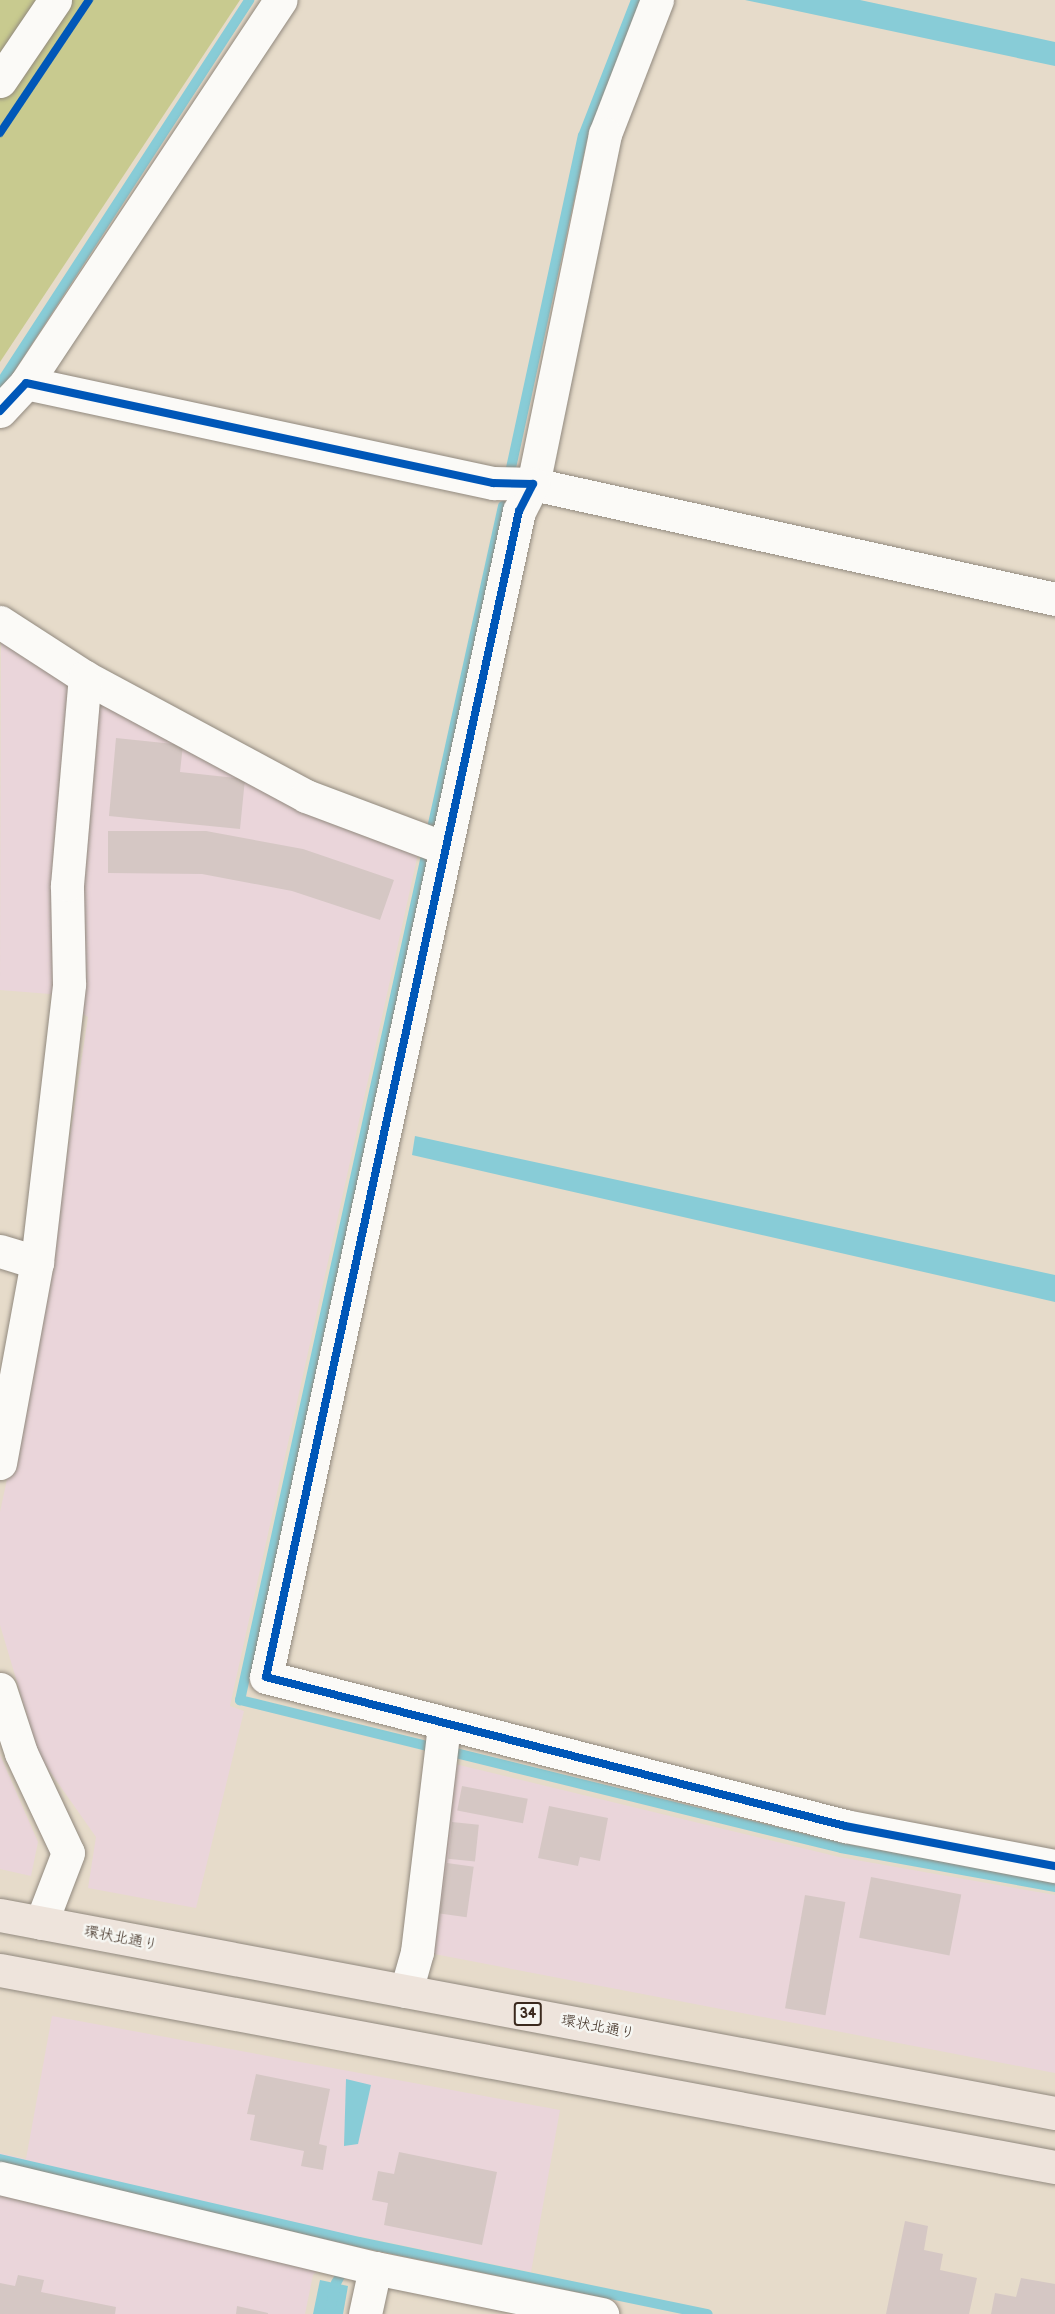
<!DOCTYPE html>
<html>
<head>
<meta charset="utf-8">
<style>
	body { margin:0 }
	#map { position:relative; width:1055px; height:2314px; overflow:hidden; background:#e6dbca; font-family:"Balsamiq Sans","Klee One",sans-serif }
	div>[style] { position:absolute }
	.built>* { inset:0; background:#ead5da }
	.green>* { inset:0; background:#c8ca8f }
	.water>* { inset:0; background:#88ccd7 }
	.stream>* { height:10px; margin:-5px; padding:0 5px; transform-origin:5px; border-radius:5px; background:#88ccd7 }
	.building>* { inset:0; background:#d5c7c4; transform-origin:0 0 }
	.roads { filter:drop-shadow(0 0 2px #91897e) drop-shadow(0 0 2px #91897e) }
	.minor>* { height:33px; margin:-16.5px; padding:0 16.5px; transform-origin:16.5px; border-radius:16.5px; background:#fbfaf7 }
	.trunk>* { height:33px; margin:-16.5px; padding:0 16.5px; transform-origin:16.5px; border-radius:16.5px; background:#eee4dc }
	.cycleway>* { height:8px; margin:-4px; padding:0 4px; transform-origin:4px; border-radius:4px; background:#0057b8 }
	span { translate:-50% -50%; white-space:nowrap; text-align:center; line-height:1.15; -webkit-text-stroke:5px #f6f6f2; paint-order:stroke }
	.shield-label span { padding:2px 4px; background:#f6f6f2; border:2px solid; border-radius:4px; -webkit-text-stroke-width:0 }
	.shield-label { font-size:14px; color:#3b2a1e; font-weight:700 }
	.street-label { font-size:15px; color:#3b2a1e }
</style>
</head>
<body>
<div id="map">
	<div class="built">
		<div style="clip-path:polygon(1px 638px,419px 849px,230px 1706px,244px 1711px,196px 1908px,88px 1888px,96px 1837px,39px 1756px,0 1625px,0 1512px,45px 1300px,88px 1017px,50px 994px,0 990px)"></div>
		<div style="clip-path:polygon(0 1755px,38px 1842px,31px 1876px,0 1869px)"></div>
		<div style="clip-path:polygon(451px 1763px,839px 1857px,1055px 1895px,1055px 2073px,429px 1953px)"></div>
		<div style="clip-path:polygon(52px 2016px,560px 2110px,531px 2272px,357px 2236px,313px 2275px,305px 2314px,0 2314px,0 2153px,26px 2159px)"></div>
	</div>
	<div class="green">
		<div style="clip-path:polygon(0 0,240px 0,0 362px)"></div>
	</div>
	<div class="water">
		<div style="clip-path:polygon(745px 0,860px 0,1055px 42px,1055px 66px)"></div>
		<div style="clip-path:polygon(415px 1136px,1055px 1275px,1055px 1302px,412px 1155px)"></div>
		<div style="clip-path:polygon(346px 2079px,371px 2085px,358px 2144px,344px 2146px)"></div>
		<div style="clip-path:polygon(320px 2280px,348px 2286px,343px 2314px,313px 2314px)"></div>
	</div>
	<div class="stream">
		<div style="left:0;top:384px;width:458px;rotate:-57deg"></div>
		<div style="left:511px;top:468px;width:340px;rotate:-77.8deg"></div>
		<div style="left:583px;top:136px;width:146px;rotate:-68.7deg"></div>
		<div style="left:503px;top:506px;width:1223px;rotate:102.42deg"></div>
		<div style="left:240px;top:1700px;width:619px;rotate:13.83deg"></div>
		<div style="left:841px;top:1848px;width:218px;rotate:10.3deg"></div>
		<div style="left:0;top:2159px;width:368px;rotate:13deg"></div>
		<div style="left:359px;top:2242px;width:356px;rotate:11.7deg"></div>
		<div style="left:329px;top:2314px;width:32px;rotate:-77deg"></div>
		<div style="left:336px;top:2283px;width:20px;rotate:-60deg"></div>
	</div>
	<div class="building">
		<div style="clip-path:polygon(116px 738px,183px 745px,180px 772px,245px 779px,240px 829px,109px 816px)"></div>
		<div style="clip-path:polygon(108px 831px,206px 831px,303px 849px,394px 880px,380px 920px,292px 891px,202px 874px,108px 873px)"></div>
		<div style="left:462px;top:1786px;width:67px;height:25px;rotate:11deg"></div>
		<div style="clip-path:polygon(549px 1806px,608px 1818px,600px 1861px,580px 1857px,578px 1866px,538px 1858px)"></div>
		<div style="left:452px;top:1822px;width:27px;height:37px;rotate:6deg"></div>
		<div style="left:447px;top:1863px;width:27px;height:51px;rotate:8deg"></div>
		<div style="left:871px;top:1877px;width:92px;height:62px;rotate:11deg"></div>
		<div style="left:805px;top:1895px;width:41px;height:115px;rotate:10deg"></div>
		<div style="clip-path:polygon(256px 2074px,330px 2089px,319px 2144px,327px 2146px,323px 2170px,301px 2166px,304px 2151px,250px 2140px,255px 2115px,247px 2114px)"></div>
		<div style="clip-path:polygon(399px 2152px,497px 2172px,482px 2245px,384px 2225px,388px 2203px,372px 2200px,378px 2171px,394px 2174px)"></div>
		<div style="clip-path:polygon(905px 2221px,928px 2226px,924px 2250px,943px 2254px,940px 2270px,977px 2278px,969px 2314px,886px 2314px)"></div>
		<div style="clip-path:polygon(18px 2275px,44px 2280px,41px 2292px,116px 2307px,115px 2314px,0 2314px,0 2283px,15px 2286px)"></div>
		<div style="clip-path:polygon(1021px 2278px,1055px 2284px,1055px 2314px,991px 2314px,995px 2293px,1016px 2297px)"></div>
		<div style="clip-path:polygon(237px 2306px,268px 2313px,268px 2314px,236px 2314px)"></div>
	</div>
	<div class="roads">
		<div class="minor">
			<div style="left:657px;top:0;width:144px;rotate:111.2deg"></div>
			<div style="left:605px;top:134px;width:357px;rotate:101.6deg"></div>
			<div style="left:533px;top:484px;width:535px;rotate:12.42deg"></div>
			<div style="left:0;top:81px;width:98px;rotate:-55.8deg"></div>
			<div style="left:26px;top:383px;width:460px;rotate:-56.4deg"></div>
			<div style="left:0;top:411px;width:38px;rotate:-47deg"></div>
			<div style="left:26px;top:383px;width:478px;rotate:12.1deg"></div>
			<div style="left:493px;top:483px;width:40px;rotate:1.4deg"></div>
			<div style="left:533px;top:484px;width:30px;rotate:117deg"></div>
			<div style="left:519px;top:511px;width:1193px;rotate:102.24deg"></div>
			<div style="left:266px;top:1677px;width:598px;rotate:14.43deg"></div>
			<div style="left:845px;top:1826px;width:214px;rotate:10.8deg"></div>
			<div style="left:0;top:622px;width:101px;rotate:32.9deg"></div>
			<div style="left:85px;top:677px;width:251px;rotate:28.3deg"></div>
			<div style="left:306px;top:796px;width:147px;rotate:20.6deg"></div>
			<div style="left:0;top:1251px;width:39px;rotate:17deg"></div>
			<div style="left:0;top:1463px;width:204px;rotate:-79.6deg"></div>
			<div style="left:37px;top:1262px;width:280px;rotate:-83.4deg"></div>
			<div style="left:69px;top:984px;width:99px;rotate:-91.2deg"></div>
			<div style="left:67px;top:885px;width:209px;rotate:-85.1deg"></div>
			<div style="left:0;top:1689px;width:67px;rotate:71.8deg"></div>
			<div style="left:21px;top:1753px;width:110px;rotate:64.8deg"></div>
			<div style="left:68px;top:1853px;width:75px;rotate:111.1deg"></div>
			<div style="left:406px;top:1991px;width:41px;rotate:-74.2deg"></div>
			<div style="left:417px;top:1952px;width:229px;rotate:-83.2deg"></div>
			<div style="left:0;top:2178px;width:386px;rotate:13.5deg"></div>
			<div style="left:375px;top:2268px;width:232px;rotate:11.5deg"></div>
			<div style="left:365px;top:2314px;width:47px;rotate:-77.7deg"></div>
		</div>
		<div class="trunk">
			<div style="left:0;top:1915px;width:1073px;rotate:10.63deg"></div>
			<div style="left:0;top:1970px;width:1073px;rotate:10.58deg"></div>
		</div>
	</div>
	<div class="cycleway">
		<div style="left:0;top:133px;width:160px;rotate:-56.2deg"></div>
		<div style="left:0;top:411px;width:38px;rotate:-47deg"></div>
		<div style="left:26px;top:383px;width:478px;rotate:12.1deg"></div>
		<div style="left:493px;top:483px;width:40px;rotate:1.4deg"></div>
		<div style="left:533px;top:484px;width:30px;rotate:117deg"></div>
		<div style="left:519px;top:511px;width:1193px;rotate:102.24deg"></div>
		<div style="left:266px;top:1677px;width:598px;rotate:14.43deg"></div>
		<div style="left:845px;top:1826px;width:214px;rotate:10.8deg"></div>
	</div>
	<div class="shield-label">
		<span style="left:528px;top:2014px">34</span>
	</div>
	<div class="street-label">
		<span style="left:121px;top:1938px;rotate:11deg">環状北通り</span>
		<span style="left:598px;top:2027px;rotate:11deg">環状北通り</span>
	</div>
</div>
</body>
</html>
